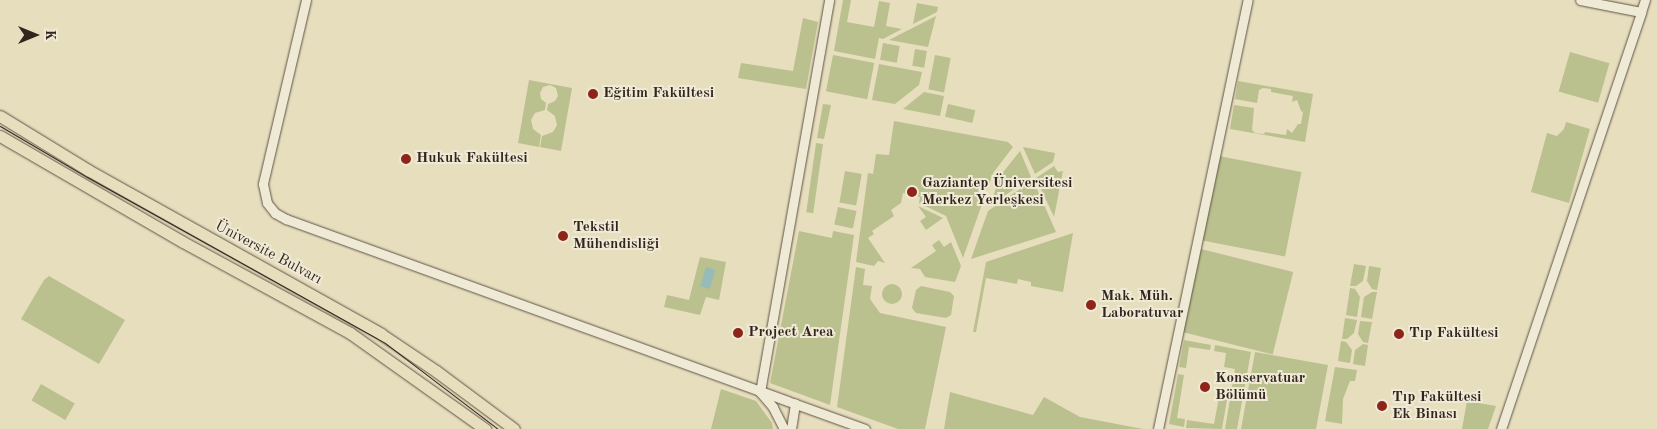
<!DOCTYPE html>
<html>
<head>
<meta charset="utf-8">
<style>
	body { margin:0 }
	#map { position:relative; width:1657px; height:429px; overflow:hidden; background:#e7debe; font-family:"Old Standard TT",serif }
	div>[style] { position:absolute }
	.green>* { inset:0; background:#bac08e; transform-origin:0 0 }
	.round { border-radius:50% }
	.water>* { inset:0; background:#97bbb6; transform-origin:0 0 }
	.roads { filter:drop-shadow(0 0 1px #605245) drop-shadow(0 0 1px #605245) }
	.minor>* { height:9px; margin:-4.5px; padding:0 4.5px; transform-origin:4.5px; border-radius:4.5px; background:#efead5 }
	.major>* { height:11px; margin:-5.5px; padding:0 5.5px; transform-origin:5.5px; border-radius:5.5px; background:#e7debe }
	.tram>* { height:1px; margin:-0.5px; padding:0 0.5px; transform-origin:0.5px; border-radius:0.5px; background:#33241d }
	.dots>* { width:14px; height:14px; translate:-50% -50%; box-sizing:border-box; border:2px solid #efead5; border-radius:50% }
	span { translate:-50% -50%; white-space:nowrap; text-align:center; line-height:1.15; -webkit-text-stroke:4px #efead5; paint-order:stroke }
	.poi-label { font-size:15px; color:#33241d; font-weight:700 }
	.left { translate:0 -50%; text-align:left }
	.street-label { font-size:15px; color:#33241d }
	.north { position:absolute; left:10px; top:10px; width:50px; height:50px; -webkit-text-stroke:4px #efead5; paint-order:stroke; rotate:90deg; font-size:14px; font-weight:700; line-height:20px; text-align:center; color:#33241d }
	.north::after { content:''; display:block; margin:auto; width:18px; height:22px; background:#33241d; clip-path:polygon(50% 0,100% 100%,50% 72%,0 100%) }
</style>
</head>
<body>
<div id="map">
	<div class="green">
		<div style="clip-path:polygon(843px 0,851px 0,847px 22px,874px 27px,879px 1px,890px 3px,886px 26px,902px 29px,883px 39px,879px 38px,875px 59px,834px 51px)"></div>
		<div style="clip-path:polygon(917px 3px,938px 7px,937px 12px,913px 24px)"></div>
		<div style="clip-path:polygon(936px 16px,928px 47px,889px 40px)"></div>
		<div style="clip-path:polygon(803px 18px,818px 22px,806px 89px,738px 78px,741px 63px,793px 71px)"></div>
		<div style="left:883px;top:43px;width:17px;height:17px;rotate:10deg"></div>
		<div style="left:915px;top:49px;width:12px;height:17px;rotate:9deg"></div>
		<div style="left:1570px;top:52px;width:41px;height:41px;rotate:16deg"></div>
		<div style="left:833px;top:55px;width:42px;height:37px;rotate:11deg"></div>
		<div style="left:935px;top:55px;width:16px;height:35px;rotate:11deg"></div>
		<div style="clip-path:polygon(879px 64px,922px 72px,919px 85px,895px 104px,872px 100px)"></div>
		<div style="clip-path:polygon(529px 80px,572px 88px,561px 151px,540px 147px,542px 136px,553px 132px,557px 125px,555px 116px,547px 110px,548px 104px,555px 101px,558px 96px,556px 88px,550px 85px,543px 87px,540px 93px,541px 99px,546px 103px,545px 110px,535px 113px,531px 120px,533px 129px,541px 135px,539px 147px,518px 143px)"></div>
		<div style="clip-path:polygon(1238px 81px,1313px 94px,1305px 142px,1230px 129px,1234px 105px,1254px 108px,1252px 130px,1255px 133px,1264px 134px,1265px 132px,1286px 135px,1287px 129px,1292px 133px,1298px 124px,1301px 124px,1303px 112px,1301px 111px,1297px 100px,1292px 102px,1293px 96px,1271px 92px,1271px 89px,1263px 88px,1259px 90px,1257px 103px,1235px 99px)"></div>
		<div style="clip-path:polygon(924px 92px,944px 96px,940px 116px,903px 109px)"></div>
		<div style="clip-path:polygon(823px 104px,831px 105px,824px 139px,817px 138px)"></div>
		<div style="left:948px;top:104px;width:28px;height:13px;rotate:13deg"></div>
		<div style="clip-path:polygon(894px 121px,1008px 142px,1013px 147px,993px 173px,963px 258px,946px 216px,919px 203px,920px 197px,903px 193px,901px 203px,891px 210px,894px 216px,872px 231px,874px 234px,868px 238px,885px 263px,878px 261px,874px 266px,856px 262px,868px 173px,873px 174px,876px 154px,889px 155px)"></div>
		<div style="clip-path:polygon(1566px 122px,1590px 129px,1569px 203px,1531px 192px,1547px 133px,1557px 136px,1564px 129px)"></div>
		<div style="left:816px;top:143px;width:7px;height:70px;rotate:8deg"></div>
		<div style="clip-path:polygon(1023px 147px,1055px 153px,1053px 162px,1035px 174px)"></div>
		<div style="clip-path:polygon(1020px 151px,1031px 177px,990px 206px,1000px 176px)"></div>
		<div style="left:1219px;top:156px;width:84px;height:86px;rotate:11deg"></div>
		<div style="clip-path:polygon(1054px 166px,1058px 172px,1063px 171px,1054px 217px,1036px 178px)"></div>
		<div style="left:845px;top:171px;width:17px;height:32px;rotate:10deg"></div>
		<div style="clip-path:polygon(1033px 180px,1056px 232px,971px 259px,988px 211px)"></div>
		<div style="clip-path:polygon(918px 206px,943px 218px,926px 230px,920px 221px,926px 217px)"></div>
		<div style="left:838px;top:207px;width:19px;height:18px;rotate:12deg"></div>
		<div style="clip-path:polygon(799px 231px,832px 238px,833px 231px,854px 235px,830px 405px,770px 383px)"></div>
		<div style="clip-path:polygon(1073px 233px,1063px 292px,1031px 286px,1031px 282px,1018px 279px,1017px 284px,986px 278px,976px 332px,973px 332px,986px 262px)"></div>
		<div style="clip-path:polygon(939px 240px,944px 247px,951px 242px,961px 266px,955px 282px,925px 277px,920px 269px,911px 268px,936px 251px,932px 245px)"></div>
		<div style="left:1201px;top:249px;width:95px;height:85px;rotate:14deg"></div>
		<div style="clip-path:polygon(700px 257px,726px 262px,719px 300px,706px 297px,700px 315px,664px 307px,667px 295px,689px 300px)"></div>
		<div style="clip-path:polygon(1354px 264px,1366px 266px,1363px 281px,1356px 286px,1350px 286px)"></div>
		<div style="clip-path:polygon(1369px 266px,1381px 268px,1377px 290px,1372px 289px,1367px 281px)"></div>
		<div style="clip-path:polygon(856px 267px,865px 269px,863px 285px,872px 286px,870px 299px,880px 313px,946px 327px,925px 429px,898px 429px,837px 407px)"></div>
		<div style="clip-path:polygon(49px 276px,125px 320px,99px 364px,21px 319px,44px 280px)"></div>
		<div class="round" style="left:882px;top:284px;width:20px;height:20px"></div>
		<div style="clip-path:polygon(921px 286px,950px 292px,954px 296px,951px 315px,946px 318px,916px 313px,912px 308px,916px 290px)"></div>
		<div style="clip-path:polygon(1350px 288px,1355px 289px,1360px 297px,1357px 317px,1346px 315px)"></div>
		<div style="clip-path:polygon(1372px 292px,1377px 292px,1372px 319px,1361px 317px,1364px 297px)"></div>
		<div style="clip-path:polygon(1345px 318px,1357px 320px,1354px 333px,1347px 339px,1342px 339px)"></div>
		<div style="clip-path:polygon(1360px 321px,1372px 322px,1368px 343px,1363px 342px,1358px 334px)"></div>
		<div style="clip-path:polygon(1184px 340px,1211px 345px,1210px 350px,1189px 347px,1186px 368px,1179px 367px)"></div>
		<div style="clip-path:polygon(1341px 341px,1346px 342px,1352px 350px,1350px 363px,1338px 361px)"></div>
		<div style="clip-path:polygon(1363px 344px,1368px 345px,1365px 366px,1353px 364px,1355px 350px)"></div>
		<div style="clip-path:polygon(1215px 345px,1251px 352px,1237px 429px,1225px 429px,1235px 369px,1224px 367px,1226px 353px,1214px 351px)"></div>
		<div style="clip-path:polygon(1255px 352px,1328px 365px,1316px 429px,1241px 429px)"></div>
		<div style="clip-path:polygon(1335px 367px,1357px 370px,1355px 381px,1350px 381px,1343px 399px,1342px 424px,1325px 421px)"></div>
		<div style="clip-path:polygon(1178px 374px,1184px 375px,1177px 418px,1185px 419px,1184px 427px,1169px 424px)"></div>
		<div style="left:41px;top:384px;width:39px;height:19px;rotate:30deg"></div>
		<div style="clip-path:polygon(721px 389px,756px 401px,772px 423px,773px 429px,711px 429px)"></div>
		<div style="clip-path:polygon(950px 392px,1033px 415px,1044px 397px,1080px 417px,1143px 429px,944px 429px)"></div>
		<div style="clip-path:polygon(1220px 392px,1228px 394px,1222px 429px,1186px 428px,1187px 420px,1214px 424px)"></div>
		<div style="clip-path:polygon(1467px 401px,1496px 406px,1488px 429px,1462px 429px)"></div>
	</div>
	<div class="water">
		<div style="left:706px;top:267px;width:10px;height:20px;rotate:17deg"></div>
	</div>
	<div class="roads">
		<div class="minor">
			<div style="left:306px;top:0;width:189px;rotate:103.2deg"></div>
			<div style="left:263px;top:184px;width:19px;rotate:78deg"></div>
			<div style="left:267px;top:203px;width:13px;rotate:51deg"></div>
			<div style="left:275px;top:213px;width:13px;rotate:29deg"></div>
			<div style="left:286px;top:219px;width:616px;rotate:19.94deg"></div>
			<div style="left:1641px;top:12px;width:13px;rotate:-72deg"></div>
			<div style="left:784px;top:429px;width:25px;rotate:-117deg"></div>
			<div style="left:773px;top:407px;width:20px;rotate:-131deg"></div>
			<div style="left:760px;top:392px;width:398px;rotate:-80deg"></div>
			<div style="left:791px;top:429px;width:26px;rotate:-81deg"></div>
			<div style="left:1158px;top:429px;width:438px;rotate:-78.2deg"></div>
			<div style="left:1501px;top:429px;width:440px;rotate:-71.4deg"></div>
			<div style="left:1641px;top:12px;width:62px;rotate:-168.9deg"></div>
		</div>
		<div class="major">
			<div style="left:0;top:116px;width:103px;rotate:31.5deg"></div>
			<div style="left:88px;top:170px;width:336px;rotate:29.2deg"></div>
			<div style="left:381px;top:334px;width:66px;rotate:33.9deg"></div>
			<div style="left:436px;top:371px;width:97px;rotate:36.6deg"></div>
			<div style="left:0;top:136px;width:211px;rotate:30.1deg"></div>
			<div style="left:183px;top:242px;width:190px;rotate:28.6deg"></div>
			<div style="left:350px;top:333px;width:166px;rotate:35.4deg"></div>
		</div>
	</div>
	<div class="tram">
		<div style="left:0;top:126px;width:101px;rotate:30.4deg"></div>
		<div style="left:87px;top:177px;width:341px;rotate:29.1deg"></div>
		<div style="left:385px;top:343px;width:142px;rotate:37.3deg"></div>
	</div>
	<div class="dots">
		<div style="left:593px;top:94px;background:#8f2418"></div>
		<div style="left:406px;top:159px;background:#8f2418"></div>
		<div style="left:912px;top:192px;background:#8f2418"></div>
		<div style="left:563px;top:236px;background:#8f2418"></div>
		<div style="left:1091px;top:305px;background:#8f2418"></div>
		<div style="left:738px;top:333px;background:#8f2418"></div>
		<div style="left:1399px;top:334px;background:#8f2418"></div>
		<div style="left:1205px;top:387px;background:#8f2418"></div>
		<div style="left:1382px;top:406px;background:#8f2418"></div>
	</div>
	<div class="poi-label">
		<span class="left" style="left:603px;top:94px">Eğitim Fakültesi</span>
		<span class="left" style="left:416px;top:159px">Hukuk Fakültesi</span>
		<span class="left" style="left:922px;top:192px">Gaziantep Üniversitesi<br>Merkez Yerleşkesi</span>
		<span class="left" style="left:573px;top:236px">Tekstil<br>Mühendisliği</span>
		<span class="left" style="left:1101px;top:305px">Mak. Müh.<br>Laboratuvar</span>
		<span class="left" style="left:748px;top:333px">Project Area</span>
		<span class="left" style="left:1409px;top:334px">Tıp Fakültesi</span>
		<span class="left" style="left:1215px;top:387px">Konservatuar<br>Bölümü</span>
		<span class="left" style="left:1392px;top:406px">Tıp Fakültesi<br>Ek Binası</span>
	</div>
	<div class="street-label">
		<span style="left:268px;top:253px;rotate:28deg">Üniversite Bulvarı</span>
	</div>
	<div class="north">K</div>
</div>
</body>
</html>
